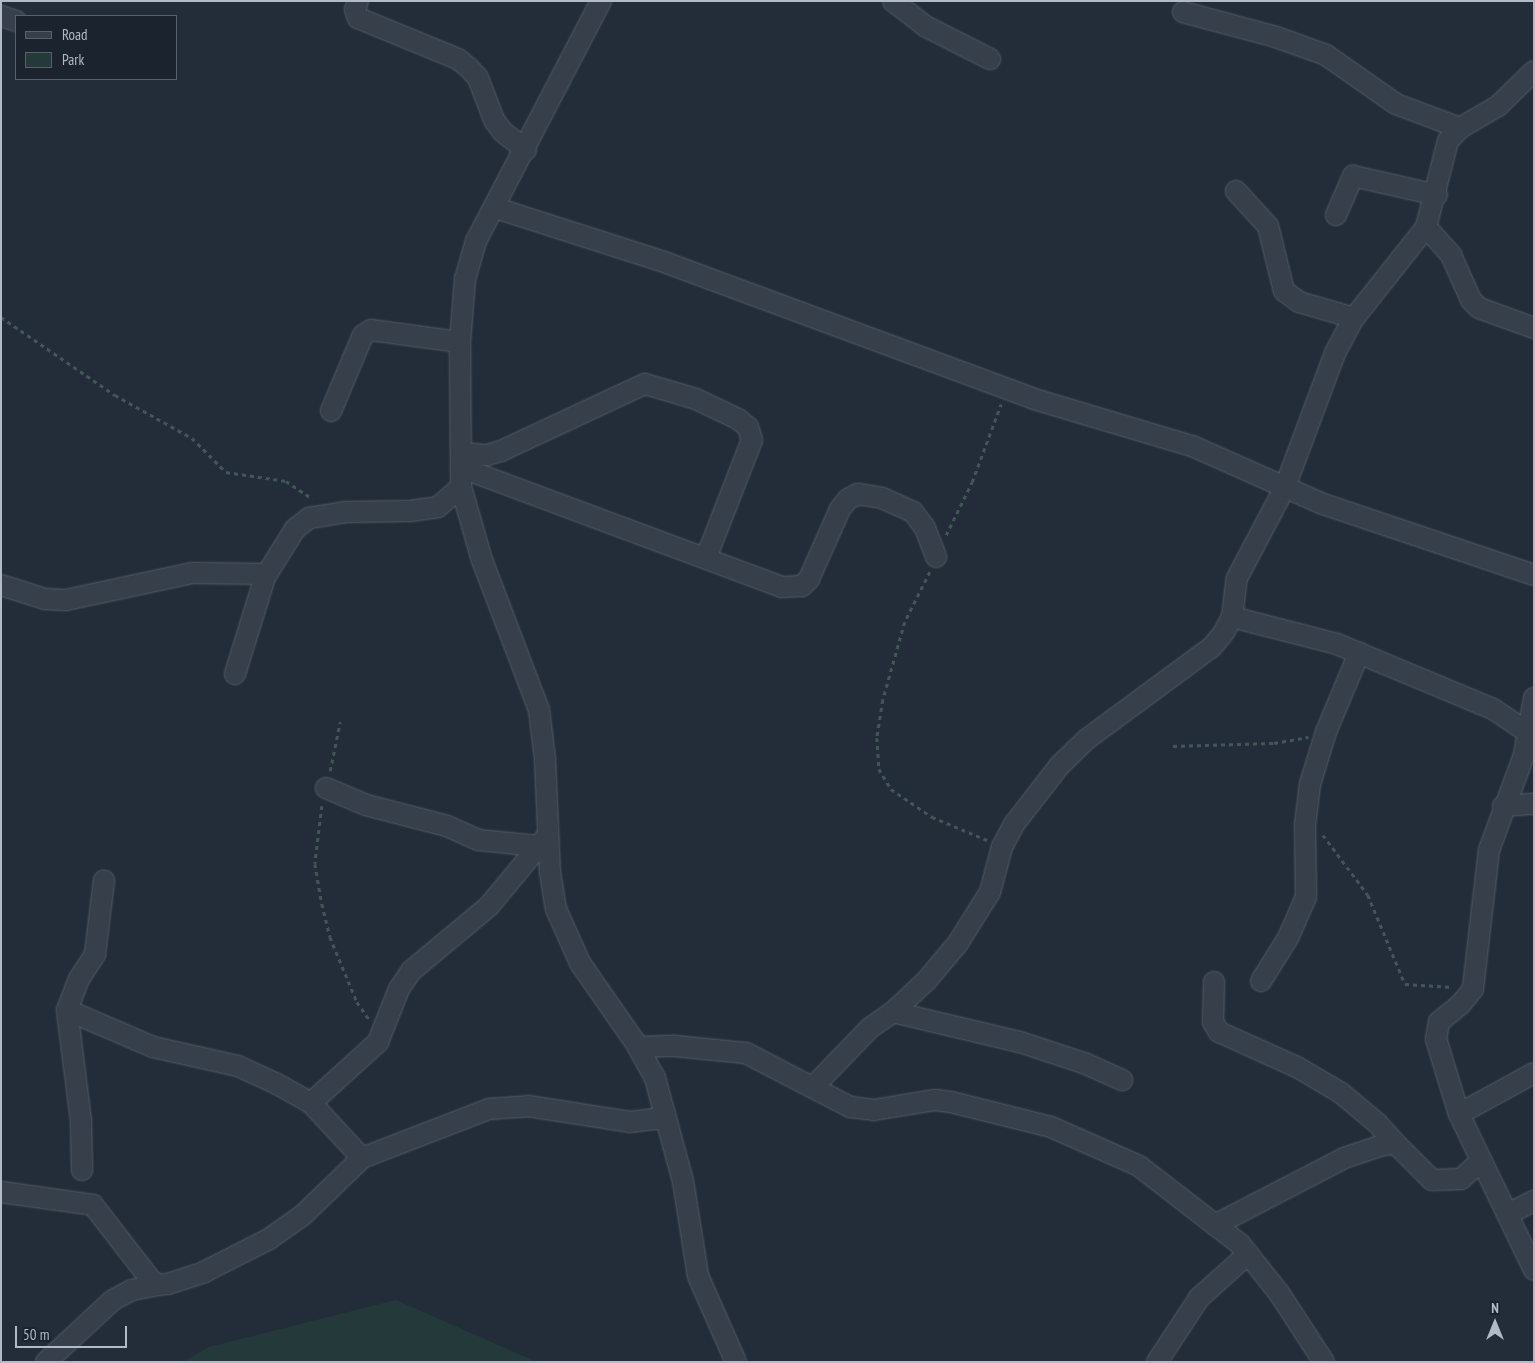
<!DOCTYPE html>
<html>
<head>
<meta charset="utf-8">
<style>
	body { margin:0 }
	#map { position:relative; width:1535px; height:1363px; overflow:hidden; background:#232d39; font-family:"PT Sans Narrow",sans-serif }
	div>[style] { position:absolute }
	.green>* { inset:0; background:#24393a }
	.path>* { height:2.5px; margin-top:-1.25px; transform-origin:0; background:repeating-linear-gradient(90deg,#425657 0 4px,transparent 0 8px) }
	.roads { filter:drop-shadow(0 0 1px #545d67) drop-shadow(0 0 1px #545d67) }
	.minor>* { height:20px; margin:-10px; padding:0 10px; transform-origin:10px; border-radius:10px; background:#363f4a }
	span { translate:-50% -50%; white-space:nowrap; text-align:center; line-height:1.15; -webkit-text-stroke:4px #1b242e; paint-order:stroke }
	.frame { position:absolute; inset:0; border:2px solid #b1bac6; pointer-events:none }
	.legend { position:absolute; left:15px; top:15px; width:162px; height:65px; box-sizing:border-box; background:#1b242e; border:1px solid #57606b; margin:0; padding:6px 9px; list-style:none; font-size:15px; color:#b1bac6 }
	.legend li { display:flex; align-items:center; gap:10px; height:25px }
	.legend b { width:25px; border:1px solid #57606b }
	.north { position:absolute; left:1470px; top:1298px; width:50px; height:50px; -webkit-text-stroke:4px #1b242e; paint-order:stroke; rotate:0deg; font-size:14px; font-weight:700; line-height:20px; text-align:center; color:#b1bac6 }
	.north::after { content:''; display:block; margin:auto; width:18px; height:22px; background:#b1bac6; clip-path:polygon(50% 0,100% 100%,50% 72%,0 100%) }
	.scale { position:absolute; left:15px; top:1326px; width:112px; height:22px; box-sizing:border-box; border:2px solid #b1bac6; border-top:0; padding-left:6px; font-size:15px; line-height:18px; white-space:nowrap; color:#b1bac6; -webkit-text-stroke:4px #1b242e; paint-order:stroke }
</style>
</head>
<body>
<div id="map">
	<div class="green">
		<div style="clip-path:polygon(396px 1300px,537px 1362px,183px 1362px,209px 1347px)"></div>
	</div>
	<div class="path">
		<div style="left:1px;top:317px;width:138px;rotate:34.4deg"></div>
		<div style="left:115px;top:395px;width:88px;rotate:29.2deg"></div>
		<div style="left:192px;top:438px;width:48px;rotate:45deg"></div>
		<div style="left:226px;top:472px;width:61px;rotate:8.5deg"></div>
		<div style="left:286px;top:481px;width:32px;rotate:34deg"></div>
		<div style="left:946px;top:535px;width:59px;rotate:-63.9deg"></div>
		<div style="left:972px;top:482px;width:83px;rotate:-69.6deg"></div>
		<div style="left:930px;top:572px;width:56px;rotate:116.6deg"></div>
		<div style="left:905px;top:622px;width:81px;rotate:105.8deg"></div>
		<div style="left:883px;top:700px;width:38px;rotate:99deg"></div>
		<div style="left:877px;top:738px;width:31px;rotate:86deg"></div>
		<div style="left:879px;top:769px;width:23px;rotate:59deg"></div>
		<div style="left:891px;top:789px;width:50px;rotate:34.3deg"></div>
		<div style="left:932px;top:817px;width:60px;rotate:22.7deg"></div>
		<div style="left:1173px;top:746px;width:101px;rotate:-1.7deg"></div>
		<div style="left:1274px;top:743px;width:35px;rotate:-10deg"></div>
		<div style="left:330px;top:771px;width:50px;rotate:-78.5deg"></div>
		<div style="left:322px;top:806px;width:58px;rotate:96.9deg"></div>
		<div style="left:315px;top:864px;width:41px;rotate:80.1deg"></div>
		<div style="left:322px;top:904px;width:34px;rotate:76deg"></div>
		<div style="left:330px;top:937px;width:70px;rotate:67.4deg"></div>
		<div style="left:357px;top:1002px;width:21px;rotate:55deg"></div>
		<div style="left:1323px;top:835px;width:75px;rotate:53.1deg"></div>
		<div style="left:1368px;top:895px;width:96px;rotate:67.4deg"></div>
		<div style="left:1405px;top:984px;width:47px;rotate:3.7deg"></div>
	</div>
	<div class="roads">
		<div class="minor">
			<div style="left:358px;top:1px;width:9px;rotate:108deg"></div>
			<div style="left:355px;top:10px;width:9px;rotate:69deg"></div>
			<div style="left:358px;top:18px;width:108px;rotate:22.3deg"></div>
			<div style="left:458px;top:59px;width:14px;rotate:39deg"></div>
			<div style="left:469px;top:68px;width:13px;rotate:48deg"></div>
			<div style="left:478px;top:78px;width:45px;rotate:69.1deg"></div>
			<div style="left:494px;top:120px;width:15px;rotate:53deg"></div>
			<div style="left:503px;top:132px;width:29px;rotate:38deg"></div>
			<div style="left:601px;top:1px;width:271px;rotate:117.5deg"></div>
			<div style="left:476px;top:241px;width:40px;rotate:106deg"></div>
			<div style="left:465px;top:279px;width:63px;rotate:94.5deg"></div>
			<div style="left:460px;top:342px;width:145px;rotate:89.6deg"></div>
			<div style="left:461px;top:487px;width:76px;rotate:74deg"></div>
			<div style="left:482px;top:560px;width:160px;rotate:69.2deg"></div>
			<div style="left:539px;top:710px;width:49px;rotate:83deg"></div>
			<div style="left:545px;top:759px;width:113px;rotate:87.5deg"></div>
			<div style="left:550px;top:872px;width:37px;rotate:81deg"></div>
			<div style="left:556px;top:909px;width:59px;rotate:66deg"></div>
			<div style="left:580px;top:963px;width:96px;rotate:55.2deg"></div>
			<div style="left:635px;top:1042px;width:41px;rotate:60.9deg"></div>
			<div style="left:655px;top:1078px;width:107px;rotate:74.8deg"></div>
			<div style="left:683px;top:1181px;width:96px;rotate:81deg"></div>
			<div style="left:698px;top:1276px;width:94px;rotate:66.2deg"></div>
			<div style="left:893px;top:1px;width:41px;rotate:38deg"></div>
			<div style="left:925px;top:26px;width:73px;rotate:26.9deg"></div>
			<div style="left:1183px;top:12px;width:96px;rotate:15deg"></div>
			<div style="left:1276px;top:37px;width:53px;rotate:19.8deg"></div>
			<div style="left:1326px;top:55px;width:85px;rotate:35deg"></div>
			<div style="left:1396px;top:104px;width:68px;rotate:20.6deg"></div>
			<div style="left:1px;top:16px;width:16px;rotate:18deg"></div>
			<div style="left:1236px;top:191px;width:47px;rotate:47.6deg"></div>
			<div style="left:1268px;top:226px;width:67px;rotate:76.2deg"></div>
			<div style="left:1284px;top:291px;width:19px;rotate:36deg"></div>
			<div style="left:1299px;top:302px;width:57px;rotate:16.2deg"></div>
			<div style="left:496px;top:208px;width:180px;rotate:17.8deg"></div>
			<div style="left:667px;top:263px;width:391px;rotate:20.3deg"></div>
			<div style="left:1034px;top:399px;width:165px;rotate:16.6deg"></div>
			<div style="left:1192px;top:446px;width:143px;rotate:23.9deg"></div>
			<div style="left:1323px;top:504px;width:223px;rotate:18.6deg"></div>
			<div style="left:1336px;top:215px;width:43px;rotate:-66.4deg"></div>
			<div style="left:1353px;top:176px;width:86px;rotate:12.7deg"></div>
			<div style="left:1426px;top:227px;width:38px;rotate:48deg"></div>
			<div style="left:1451px;top:255px;width:49px;rotate:66deg"></div>
			<div style="left:1471px;top:300px;width:11px;rotate:45deg"></div>
			<div style="left:1479px;top:308px;width:59px;rotate:20deg"></div>
			<div style="left:331px;top:411px;width:82px;rotate:-67.2deg"></div>
			<div style="left:363px;top:335px;width:9px;rotate:-32deg"></div>
			<div style="left:371px;top:330px;width:90px;rotate:7.7deg"></div>
			<div style="left:462px;top:453px;width:25px;rotate:5deg"></div>
			<div style="left:487px;top:455px;width:15px;rotate:-16deg"></div>
			<div style="left:501px;top:451px;width:159px;rotate:-25deg"></div>
			<div style="left:645px;top:384px;width:53px;rotate:16.4deg"></div>
			<div style="left:696px;top:399px;width:47px;rotate:25.5deg"></div>
			<div style="left:738px;top:419px;width:13px;rotate:39deg"></div>
			<div style="left:748px;top:427px;width:14px;rotate:73deg"></div>
			<div style="left:752px;top:440px;width:127px;rotate:111.3deg"></div>
			<div style="left:462px;top:468px;width:341px;rotate:20.4deg"></div>
			<div style="left:782px;top:587px;width:20px;rotate:-3deg"></div>
			<div style="left:802px;top:586px;width:10px;rotate:-45deg"></div>
			<div style="left:809px;top:579px;width:77px;rotate:-66.1deg"></div>
			<div style="left:840px;top:509px;width:13px;rotate:-51deg"></div>
			<div style="left:848px;top:499px;width:11px;rotate:-27deg"></div>
			<div style="left:858px;top:494px;width:24px;rotate:9deg"></div>
			<div style="left:882px;top:498px;width:34px;rotate:24deg"></div>
			<div style="left:913px;top:512px;width:20px;rotate:53deg"></div>
			<div style="left:925px;top:528px;width:31px;rotate:69deg"></div>
			<div style="left:1px;top:585px;width:46px;rotate:17.7deg"></div>
			<div style="left:45px;top:599px;width:21px;rotate:3deg"></div>
			<div style="left:66px;top:600px;width:129px;rotate:-12.1deg"></div>
			<div style="left:192px;top:573px;width:75px;rotate:0.8deg"></div>
			<div style="left:1232px;top:617px;width:108px;rotate:14.4deg"></div>
			<div style="left:1337px;top:644px;width:169px;rotate:22.6deg"></div>
			<div style="left:1493px;top:709px;width:43px;rotate:33.7deg"></div>
			<div style="left:235px;top:674px;width:102px;rotate:-72.8deg"></div>
			<div style="left:265px;top:577px;width:57px;rotate:-58deg"></div>
			<div style="left:295px;top:529px;width:18px;rotate:-38deg"></div>
			<div style="left:309px;top:518px;width:37px;rotate:-9deg"></div>
			<div style="left:346px;top:512px;width:64px;rotate:-0.9deg"></div>
			<div style="left:410px;top:511px;width:28px;rotate:-8deg"></div>
			<div style="left:438px;top:507px;width:30px;rotate:-41deg"></div>
			<div style="left:1534px;top:698px;width:58px;rotate:100deg"></div>
			<div style="left:1524px;top:755px;width:101px;rotate:110.2deg"></div>
			<div style="left:1489px;top:850px;width:140px;rotate:96.6deg"></div>
			<div style="left:1473px;top:989px;width:19px;rotate:129deg"></div>
			<div style="left:1461px;top:1004px;width:28px;rotate:141deg"></div>
			<div style="left:1439px;top:1022px;width:17px;rotate:100deg"></div>
			<div style="left:1436px;top:1039px;width:78px;rotate:73deg"></div>
			<div style="left:1459px;top:1114px;width:173px;rotate:64.3deg"></div>
			<div style="left:326px;top:788px;width:43px;rotate:23deg"></div>
			<div style="left:366px;top:805px;width:84px;rotate:14.5deg"></div>
			<div style="left:447px;top:826px;width:34px;rotate:24deg"></div>
			<div style="left:478px;top:840px;width:61px;rotate:5.6deg"></div>
			<div style="left:1503px;top:806px;width:31px;rotate:-4deg"></div>
			<div style="left:1261px;top:981px;width:51px;rotate:-57.9deg"></div>
			<div style="left:1288px;top:938px;width:45px;rotate:-66.3deg"></div>
			<div style="left:1306px;top:897px;width:72px;rotate:-90.8deg"></div>
			<div style="left:1305px;top:825px;width:41px;rotate:-83deg"></div>
			<div style="left:1310px;top:784px;width:54px;rotate:-72.9deg"></div>
			<div style="left:1326px;top:732px;width:86px;rotate:-67.3deg"></div>
			<div style="left:1214px;top:982px;width:40px;rotate:91.4deg"></div>
			<div style="left:1213px;top:1022px;width:12px;rotate:59deg"></div>
			<div style="left:1219px;top:1032px;width:85px;rotate:24.2deg"></div>
			<div style="left:1297px;top:1067px;width:51px;rotate:30.6deg"></div>
			<div style="left:1341px;top:1093px;width:47px;rotate:39.8deg"></div>
			<div style="left:1377px;top:1123px;width:28px;rotate:48deg"></div>
			<div style="left:67px;top:1010px;width:94px;rotate:23.3deg"></div>
			<div style="left:153px;top:1047px;width:87px;rotate:12.6deg"></div>
			<div style="left:238px;top:1066px;width:43px;rotate:24.8deg"></div>
			<div style="left:277px;top:1084px;width:39px;rotate:29deg"></div>
			<div style="left:311px;top:1103px;width:75px;rotate:47.2deg"></div>
			<div style="left:893px;top:1012px;width:130px;rotate:13.3deg"></div>
			<div style="left:1020px;top:1042px;width:67px;rotate:18.2deg"></div>
			<div style="left:1084px;top:1063px;width:42px;rotate:24.1deg"></div>
			<div style="left:638px;top:1047px;width:37px;rotate:-2deg"></div>
			<div style="left:675px;top:1046px;width:71px;rotate:5.6deg"></div>
			<div style="left:746px;top:1053px;width:117px;rotate:27.4deg"></div>
			<div style="left:850px;top:1107px;width:24px;rotate:7deg"></div>
			<div style="left:874px;top:1110px;width:62px;rotate:-9.3deg"></div>
			<div style="left:935px;top:1100px;width:16px;rotate:7deg"></div>
			<div style="left:951px;top:1102px;width:103px;rotate:14deg"></div>
			<div style="left:1051px;top:1127px;width:96px;rotate:23.9deg"></div>
			<div style="left:1139px;top:1166px;width:128px;rotate:37.7deg"></div>
			<div style="left:1240px;top:1244px;width:63px;rotate:51.5deg"></div>
			<div style="left:1279px;top:1293px;width:82px;rotate:56.9deg"></div>
			<div style="left:813px;top:1087px;width:82px;rotate:-46deg"></div>
			<div style="left:870px;top:1028px;width:28px;rotate:-35deg"></div>
			<div style="left:893px;top:1012px;width:47px;rotate:-43.3deg"></div>
			<div style="left:927px;top:980px;width:48px;rotate:-50deg"></div>
			<div style="left:958px;top:943px;width:60px;rotate:-57.9deg"></div>
			<div style="left:990px;top:892px;width:47px;rotate:-75.1deg"></div>
			<div style="left:1002px;top:847px;width:27px;rotate:-62deg"></div>
			<div style="left:1015px;top:823px;width:72px;rotate:-52.3deg"></div>
			<div style="left:1059px;top:766px;width:39px;rotate:-44deg"></div>
			<div style="left:1087px;top:739px;width:155px;rotate:-36.4deg"></div>
			<div style="left:1212px;top:647px;width:19px;rotate:-51deg"></div>
			<div style="left:1224px;top:632px;width:17px;rotate:-62deg"></div>
			<div style="left:1232px;top:617px;width:39px;rotate:-83deg"></div>
			<div style="left:1237px;top:578px;width:103px;rotate:-62.2deg"></div>
			<div style="left:1285px;top:487px;width:143px;rotate:-69.5deg"></div>
			<div style="left:1335px;top:353px;width:40px;rotate:-62deg"></div>
			<div style="left:1354px;top:318px;width:116px;rotate:-51.6deg"></div>
			<div style="left:1426px;top:227px;width:89px;rotate:-75.7deg"></div>
			<div style="left:1448px;top:141px;width:18px;rotate:-47deg"></div>
			<div style="left:1460px;top:128px;width:44px;rotate:-30.1deg"></div>
			<div style="left:1498px;top:106px;width:50px;rotate:-44.2deg"></div>
			<div style="left:311px;top:1103px;width:91px;rotate:-42.3deg"></div>
			<div style="left:378px;top:1042px;width:57px;rotate:-68.4deg"></div>
			<div style="left:399px;top:989px;width:22px;rotate:-56deg"></div>
			<div style="left:411px;top:971px;width:102px;rotate:-39.8deg"></div>
			<div style="left:489px;top:906px;width:92px;rotate:-50.3deg"></div>
			<div style="left:1459px;top:1114px;width:85px;rotate:-28.7deg"></div>
			<div style="left:82px;top:1170px;width:49px;rotate:-91.2deg"></div>
			<div style="left:81px;top:1121px;width:112px;rotate:-97.2deg"></div>
			<div style="left:67px;top:1010px;width:33px;rotate:-69deg"></div>
			<div style="left:79px;top:979px;width:30px;rotate:-57deg"></div>
			<div style="left:95px;top:954px;width:74px;rotate:-83deg"></div>
			<div style="left:1px;top:1192px;width:93px;rotate:8deg"></div>
			<div style="left:93px;top:1205px;width:95px;rotate:52.3deg"></div>
			<div style="left:151px;top:1280px;width:8px;rotate:40deg"></div>
			<div style="left:157px;top:1285px;width:11px;rotate:-5deg"></div>
			<div style="left:168px;top:1284px;width:38px;rotate:-18deg"></div>
			<div style="left:204px;top:1272px;width:73px;rotate:-26.9deg"></div>
			<div style="left:269px;top:1239px;width:42px;rotate:-35.2deg"></div>
			<div style="left:303px;top:1215px;width:82px;rotate:-44deg"></div>
			<div style="left:362px;top:1158px;width:136px;rotate:-21.1deg"></div>
			<div style="left:489px;top:1109px;width:39px;rotate:-4deg"></div>
			<div style="left:528px;top:1106px;width:103px;rotate:8.9deg"></div>
			<div style="left:630px;top:1122px;width:26px;rotate:-7deg"></div>
			<div style="left:656px;top:1119px;width:10px;rotate:-24deg"></div>
			<div style="left:1508px;top:1214px;width:29px;rotate:-27deg"></div>
			<div style="left:1215px;top:1225px;width:145px;rotate:-27.4deg"></div>
			<div style="left:1344px;top:1158px;width:41px;rotate:-18.4deg"></div>
			<div style="left:1383px;top:1145px;width:13px;rotate:-4deg"></div>
			<div style="left:1396px;top:1144px;width:51px;rotate:45deg"></div>
			<div style="left:1432px;top:1180px;width:29px;rotate:-2deg"></div>
			<div style="left:1461px;top:1179px;width:27px;rotate:-42deg"></div>
			<div style="left:46px;top:1362px;width:91px;rotate:-42.8deg"></div>
			<div style="left:113px;top:1300px;width:21px;rotate:-28deg"></div>
			<div style="left:132px;top:1290px;width:25px;rotate:-11deg"></div>
			<div style="left:1157px;top:1362px;width:77px;rotate:-56.7deg"></div>
			<div style="left:1199px;top:1298px;width:66px;rotate:-41.9deg"></div>
		</div>
	</div>
	<div class="frame"></div>
	<ul class="legend">
	<li><b style="height:6px;background:#363f4a"></b>Road</li>
	<li><b style="height:14px;background:#24393a"></b>Park</li>
	</ul>
	<div class="north">N</div>
	<div class="scale">50 m</div>
</div>
</body>
</html>
